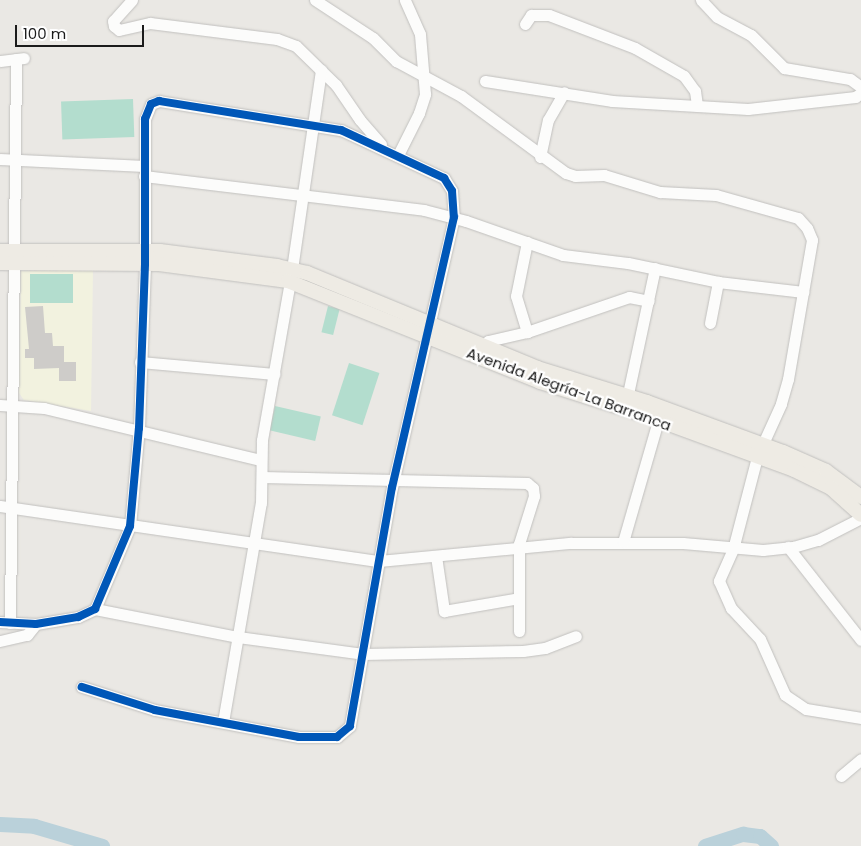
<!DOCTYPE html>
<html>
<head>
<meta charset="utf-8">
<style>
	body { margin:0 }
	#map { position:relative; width:861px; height:846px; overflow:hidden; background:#eae8e4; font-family:Poppins,sans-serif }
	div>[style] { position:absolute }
	.education>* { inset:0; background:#f2f2df }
	.pitch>* { inset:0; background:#b3ddce; transform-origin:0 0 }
	.river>* { height:15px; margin:-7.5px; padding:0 7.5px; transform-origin:7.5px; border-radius:7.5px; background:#bad1da }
	.building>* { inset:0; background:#ceccc9 }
	.roads { filter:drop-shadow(0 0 1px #c1c0be) drop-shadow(0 0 1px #c1c0be) }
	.minor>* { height:11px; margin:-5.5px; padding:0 5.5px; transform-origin:5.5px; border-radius:5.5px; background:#fcfcfb }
	.major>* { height:14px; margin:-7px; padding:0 7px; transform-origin:7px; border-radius:7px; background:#eeebe4 }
	.cycleway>* { height:8px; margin:-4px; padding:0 4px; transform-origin:4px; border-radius:4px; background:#0057b8 }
	span { translate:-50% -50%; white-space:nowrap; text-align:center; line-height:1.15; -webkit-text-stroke:4.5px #fff; paint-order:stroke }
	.street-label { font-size:15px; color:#1b1b1b }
	.scale { position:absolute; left:15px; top:25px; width:129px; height:22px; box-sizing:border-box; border:2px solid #1b1b1b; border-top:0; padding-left:6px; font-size:15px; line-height:18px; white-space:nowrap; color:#1b1b1b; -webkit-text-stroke:4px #fff; paint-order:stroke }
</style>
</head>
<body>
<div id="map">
	<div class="education">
		<div style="clip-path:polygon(93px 269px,91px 411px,24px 400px,19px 393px,21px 271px)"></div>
	</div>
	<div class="pitch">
		<div style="left:133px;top:99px;width:38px;height:72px;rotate:88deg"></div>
		<div style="left:73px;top:274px;width:29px;height:43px;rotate:90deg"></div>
		<div style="left:328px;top:306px;width:12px;height:27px;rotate:14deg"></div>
		<div style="left:349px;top:363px;width:32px;height:55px;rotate:18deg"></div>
		<div style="left:275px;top:406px;width:47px;height:25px;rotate:13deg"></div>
	</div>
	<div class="river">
		<div style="left:0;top:824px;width:34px;rotate:3deg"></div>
		<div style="left:34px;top:826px;width:71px;rotate:16.4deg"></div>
		<div style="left:705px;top:846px;width:40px;rotate:-18deg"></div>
		<div style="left:743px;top:834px;width:17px;rotate:7deg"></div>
		<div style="left:760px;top:836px;width:15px;rotate:42deg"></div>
	</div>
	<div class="building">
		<div style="clip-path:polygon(43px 306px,45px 333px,52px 333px,53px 346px,64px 346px,64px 362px,76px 362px,76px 381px,59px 381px,59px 368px,34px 369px,34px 358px,25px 358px,25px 349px,29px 349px,25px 307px)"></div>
	</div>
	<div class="roads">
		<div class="minor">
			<div style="left:132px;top:0;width:28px;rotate:132deg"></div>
			<div style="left:113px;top:21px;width:5px;rotate:79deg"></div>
			<div style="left:114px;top:26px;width:6px;rotate:39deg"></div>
			<div style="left:119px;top:30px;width:32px;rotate:-13deg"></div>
			<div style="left:150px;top:23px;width:128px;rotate:7.2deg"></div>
			<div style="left:277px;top:39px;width:20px;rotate:20deg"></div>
			<div style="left:296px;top:46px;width:56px;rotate:44.3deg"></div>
			<div style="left:336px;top:85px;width:42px;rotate:55.6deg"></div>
			<div style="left:360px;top:120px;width:32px;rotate:49deg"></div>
			<div style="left:315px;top:0;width:69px;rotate:33.2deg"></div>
			<div style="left:373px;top:38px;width:33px;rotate:45deg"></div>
			<div style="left:396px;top:61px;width:74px;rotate:28.3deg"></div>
			<div style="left:461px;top:96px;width:130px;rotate:36.3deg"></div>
			<div style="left:566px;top:173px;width:9px;rotate:18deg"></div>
			<div style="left:575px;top:176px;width:29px;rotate:-2deg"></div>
			<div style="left:604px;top:175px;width:59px;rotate:16.9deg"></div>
			<div style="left:660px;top:192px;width:56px;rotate:3.1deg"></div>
			<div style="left:716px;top:195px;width:85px;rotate:15.7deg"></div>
			<div style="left:798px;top:218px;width:13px;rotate:48deg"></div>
			<div style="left:807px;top:228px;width:13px;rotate:67deg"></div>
			<div style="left:812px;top:240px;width:141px;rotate:99.8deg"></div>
			<div style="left:788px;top:379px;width:26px;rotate:106deg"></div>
			<div style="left:781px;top:404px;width:58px;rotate:114.4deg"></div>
			<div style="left:757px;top:457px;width:95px;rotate:104.6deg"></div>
			<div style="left:733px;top:549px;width:35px;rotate:114deg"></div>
			<div style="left:719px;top:581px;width:30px;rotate:66deg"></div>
			<div style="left:731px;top:608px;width:42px;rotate:46.9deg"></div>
			<div style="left:760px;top:639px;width:61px;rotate:65.9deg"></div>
			<div style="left:785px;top:695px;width:25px;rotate:34deg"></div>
			<div style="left:806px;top:709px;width:56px;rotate:9.3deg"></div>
			<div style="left:701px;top:0;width:23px;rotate:47deg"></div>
			<div style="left:717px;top:17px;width:38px;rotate:28deg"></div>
			<div style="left:751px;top:35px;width:47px;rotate:45deg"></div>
			<div style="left:784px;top:68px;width:67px;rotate:9.5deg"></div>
			<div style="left:850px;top:79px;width:14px;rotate:36deg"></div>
			<div style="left:525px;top:24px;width:11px;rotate:-56deg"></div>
			<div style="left:531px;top:15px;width:18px"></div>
			<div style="left:549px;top:15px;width:92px;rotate:21deg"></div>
			<div style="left:635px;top:48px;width:56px;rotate:29.7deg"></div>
			<div style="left:684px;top:76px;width:19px;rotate:54deg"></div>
			<div style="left:695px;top:91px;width:15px;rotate:82deg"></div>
			<div style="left:0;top:61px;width:24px;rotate:-7deg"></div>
			<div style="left:485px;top:81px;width:129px;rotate:8.9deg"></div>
			<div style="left:612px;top:101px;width:136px;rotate:3.4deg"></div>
			<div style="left:748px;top:109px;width:108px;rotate:-6.4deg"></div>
			<div style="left:855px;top:97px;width:7px;rotate:-34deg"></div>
			<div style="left:398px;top:155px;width:47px;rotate:-63.4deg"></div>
			<div style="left:419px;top:113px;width:20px;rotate:-72deg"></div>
			<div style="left:425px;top:94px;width:60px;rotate:-94.8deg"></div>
			<div style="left:420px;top:34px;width:37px;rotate:-114deg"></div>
			<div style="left:540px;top:157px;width:38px;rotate:-78deg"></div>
			<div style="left:548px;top:120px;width:32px;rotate:-60deg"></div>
			<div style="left:0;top:159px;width:144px;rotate:2.8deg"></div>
			<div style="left:144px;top:176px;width:282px;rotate:6.9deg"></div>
			<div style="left:424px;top:210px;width:43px;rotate:14.7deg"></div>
			<div style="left:466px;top:221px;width:103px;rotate:19.3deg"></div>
			<div style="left:563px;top:255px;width:65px;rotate:7deg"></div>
			<div style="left:628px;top:263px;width:92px;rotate:11.9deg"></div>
			<div style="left:718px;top:282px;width:86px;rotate:6.7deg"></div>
			<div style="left:527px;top:242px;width:55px;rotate:101.5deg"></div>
			<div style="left:516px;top:296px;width:38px;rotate:73deg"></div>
			<div style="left:710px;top:323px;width:42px;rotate:-79deg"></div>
			<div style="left:483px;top:346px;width:7px;rotate:-45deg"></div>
			<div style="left:488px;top:341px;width:40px;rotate:-13deg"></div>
			<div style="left:527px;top:332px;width:108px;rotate:-18.9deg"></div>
			<div style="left:629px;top:297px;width:20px;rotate:11deg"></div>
			<div style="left:140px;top:362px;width:135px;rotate:5.1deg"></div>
			<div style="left:626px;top:403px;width:138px;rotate:-77.9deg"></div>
			<div style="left:0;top:405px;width:44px;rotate:3.9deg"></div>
			<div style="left:44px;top:408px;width:223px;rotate:13.5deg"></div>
			<div style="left:262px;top:477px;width:265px;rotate:1.3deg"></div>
			<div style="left:527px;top:483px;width:8px;rotate:40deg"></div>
			<div style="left:533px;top:488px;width:8px;rotate:83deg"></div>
			<div style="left:534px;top:496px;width:50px;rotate:107.4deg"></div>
			<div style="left:519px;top:544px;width:87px;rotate:90deg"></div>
			<div style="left:0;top:506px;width:383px;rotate:8.3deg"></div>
			<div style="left:379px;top:561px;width:193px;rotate:-5.4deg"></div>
			<div style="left:571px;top:543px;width:112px"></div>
			<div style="left:683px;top:543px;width:80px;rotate:5deg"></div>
			<div style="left:763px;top:550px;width:30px;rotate:-6deg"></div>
			<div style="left:793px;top:547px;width:26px;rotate:-16deg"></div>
			<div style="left:818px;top:540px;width:48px;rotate:-27.1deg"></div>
			<div style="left:623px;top:542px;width:126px;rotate:-73.9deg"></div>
			<div style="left:788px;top:547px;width:118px;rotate:51.9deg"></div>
			<div style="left:436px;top:556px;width:56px;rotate:81.7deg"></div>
			<div style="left:444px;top:611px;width:76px;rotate:-9.8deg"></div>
			<div style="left:95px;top:609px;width:146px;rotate:11.1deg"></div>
			<div style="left:238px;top:637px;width:126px;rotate:7.7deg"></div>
			<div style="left:363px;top:654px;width:160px;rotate:-1.1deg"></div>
			<div style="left:523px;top:651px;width:22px;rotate:-8deg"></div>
			<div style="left:545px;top:648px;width:33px;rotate:-21deg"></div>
			<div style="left:0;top:622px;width:36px;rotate:3deg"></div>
			<div style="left:36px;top:624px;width:43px;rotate:-9.5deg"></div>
			<div style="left:78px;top:617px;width:19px;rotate:-25deg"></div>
			<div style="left:95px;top:609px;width:90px;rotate:-67.1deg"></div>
			<div style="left:130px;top:526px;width:98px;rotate:-84.8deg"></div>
			<div style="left:139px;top:428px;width:164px;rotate:-87.9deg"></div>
			<div style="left:145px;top:264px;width:145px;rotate:-90deg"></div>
			<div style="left:145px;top:119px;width:16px;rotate:-68deg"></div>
			<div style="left:151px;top:104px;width:9px;rotate:-21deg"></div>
			<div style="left:159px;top:101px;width:184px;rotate:9.1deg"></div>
			<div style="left:341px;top:130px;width:114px;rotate:25deg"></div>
			<div style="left:444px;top:178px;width:15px;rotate:58deg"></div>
			<div style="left:452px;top:191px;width:26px;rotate:86deg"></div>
			<div style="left:454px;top:217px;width:277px;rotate:102.9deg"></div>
			<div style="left:392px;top:487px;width:243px;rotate:100deg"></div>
			<div style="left:350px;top:726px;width:17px;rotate:140deg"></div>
			<div style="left:337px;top:737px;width:38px;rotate:180deg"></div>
			<div style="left:299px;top:737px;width:147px;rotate:-169.4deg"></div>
			<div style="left:155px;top:710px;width:77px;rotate:-162.5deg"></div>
			<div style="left:10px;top:623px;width:564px;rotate:-89.39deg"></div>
			<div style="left:0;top:641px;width:28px;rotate:-13deg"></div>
			<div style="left:27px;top:635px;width:14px;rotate:-51deg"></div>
			<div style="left:223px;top:722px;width:222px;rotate:-80.2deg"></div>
			<div style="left:261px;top:503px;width:63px;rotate:-89.1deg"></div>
			<div style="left:262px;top:440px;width:174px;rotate:-80deg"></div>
			<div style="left:292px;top:269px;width:201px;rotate:-81.7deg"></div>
			<div style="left:841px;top:776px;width:26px;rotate:-40deg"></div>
		</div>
		<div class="major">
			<div style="left:0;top:251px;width:160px"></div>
			<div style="left:160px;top:251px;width:118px;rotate:7.3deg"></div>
			<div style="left:277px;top:266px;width:31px;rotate:13deg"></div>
			<div style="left:307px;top:273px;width:249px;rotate:22.4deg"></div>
			<div style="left:537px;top:368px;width:115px;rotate:17.2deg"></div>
			<div style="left:647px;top:402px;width:145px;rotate:20.2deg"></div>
			<div style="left:783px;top:452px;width:47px;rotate:23.8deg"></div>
			<div style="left:826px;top:471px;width:44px;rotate:36.6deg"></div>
			<div style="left:0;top:263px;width:159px;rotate:0.4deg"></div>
			<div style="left:159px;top:264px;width:130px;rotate:7.5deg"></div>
			<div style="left:288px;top:281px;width:271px;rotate:21.8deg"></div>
			<div style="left:540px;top:382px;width:109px;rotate:17.6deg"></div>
			<div style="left:644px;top:415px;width:160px;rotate:20.1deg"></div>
			<div style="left:794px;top:470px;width:41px;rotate:25.9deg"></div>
			<div style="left:831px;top:488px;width:40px;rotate:42deg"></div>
		</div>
	</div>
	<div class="cycleway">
		<div style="left:0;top:622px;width:36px;rotate:3deg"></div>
		<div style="left:36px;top:624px;width:43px;rotate:-9.5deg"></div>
		<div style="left:78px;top:617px;width:19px;rotate:-25deg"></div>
		<div style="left:95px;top:609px;width:90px;rotate:-67.1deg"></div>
		<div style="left:130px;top:526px;width:98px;rotate:-84.8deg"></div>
		<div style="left:139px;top:428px;width:164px;rotate:-87.9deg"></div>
		<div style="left:145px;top:264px;width:145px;rotate:-90deg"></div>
		<div style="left:145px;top:119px;width:16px;rotate:-68deg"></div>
		<div style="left:151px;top:104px;width:9px;rotate:-21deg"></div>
		<div style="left:159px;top:101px;width:184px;rotate:9.1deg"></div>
		<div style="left:341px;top:130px;width:114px;rotate:25deg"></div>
		<div style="left:444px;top:178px;width:15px;rotate:58deg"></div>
		<div style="left:452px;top:191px;width:26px;rotate:86deg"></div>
		<div style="left:454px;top:217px;width:277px;rotate:102.9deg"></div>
		<div style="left:392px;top:487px;width:243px;rotate:100deg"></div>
		<div style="left:350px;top:726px;width:17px;rotate:140deg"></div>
		<div style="left:337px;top:737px;width:38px;rotate:180deg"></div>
		<div style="left:299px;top:737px;width:147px;rotate:-169.4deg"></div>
		<div style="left:155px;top:710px;width:77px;rotate:-162.5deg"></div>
	</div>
	<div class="street-label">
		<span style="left:569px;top:389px;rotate:20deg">Avenida Alegría-La Barranca</span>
	</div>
	<div class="scale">100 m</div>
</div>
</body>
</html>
